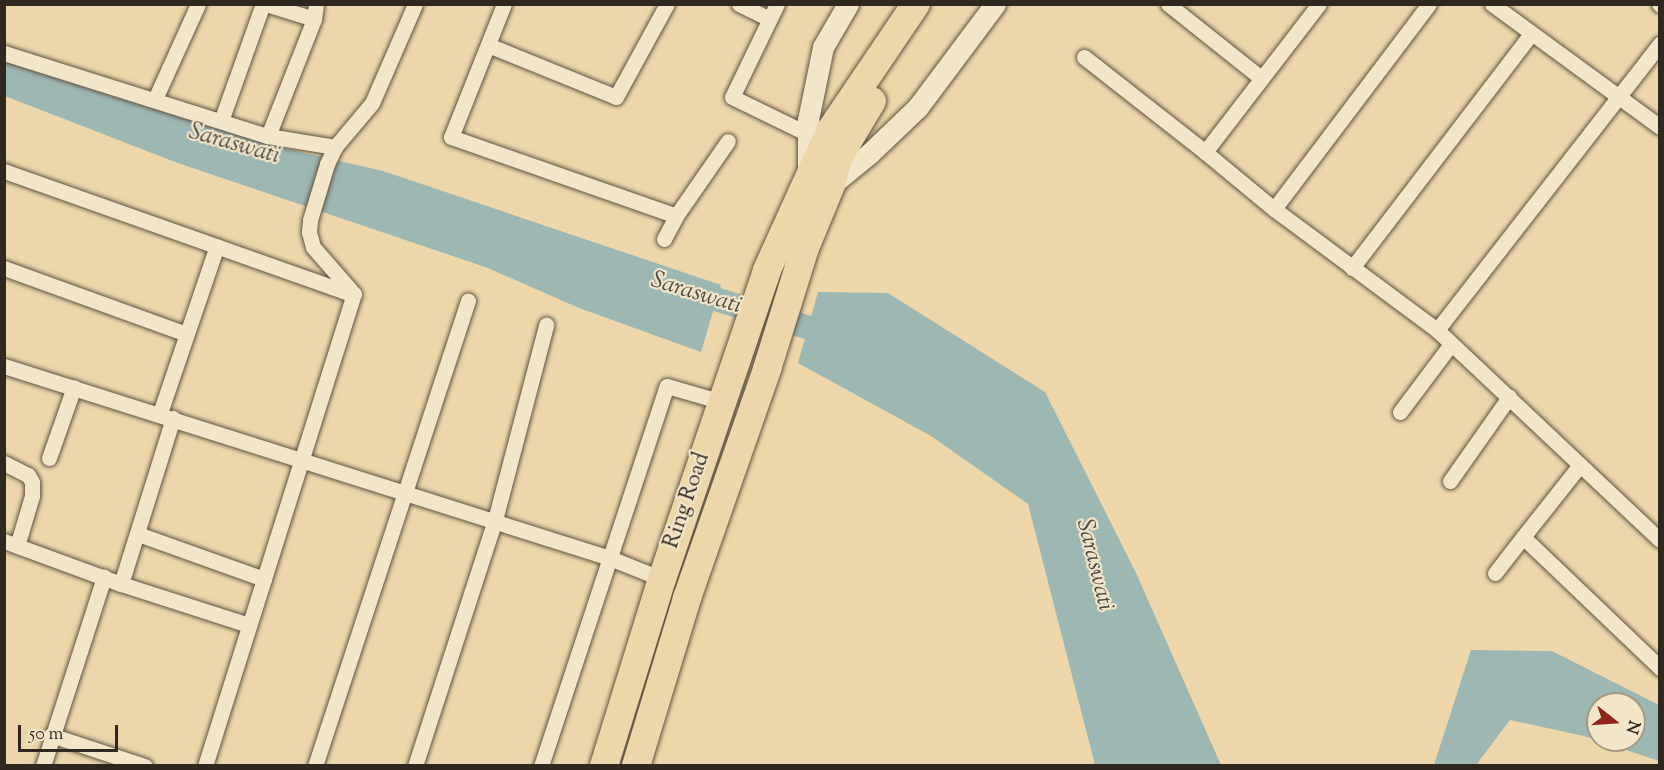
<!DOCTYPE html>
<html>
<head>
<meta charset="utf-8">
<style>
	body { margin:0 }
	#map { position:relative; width:1664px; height:770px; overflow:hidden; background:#edd7aa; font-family:"Sorts Mill Goudy",serif }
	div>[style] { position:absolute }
	.water>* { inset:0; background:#9db7b3 }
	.river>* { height:24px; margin:-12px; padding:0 12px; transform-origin:12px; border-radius:12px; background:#9db7b3 }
	.roads { filter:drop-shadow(0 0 2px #5f5342) drop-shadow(0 0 2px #5f5342) }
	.street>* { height:15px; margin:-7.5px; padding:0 7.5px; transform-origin:7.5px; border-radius:7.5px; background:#f3e5c8 }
	.secondary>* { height:21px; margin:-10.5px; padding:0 10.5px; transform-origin:10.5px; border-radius:10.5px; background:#f3e5c8 }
	.highway>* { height:28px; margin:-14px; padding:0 14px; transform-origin:14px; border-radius:14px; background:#edd7aa }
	span { translate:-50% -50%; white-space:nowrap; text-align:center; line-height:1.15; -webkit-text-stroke:4.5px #f3e5c8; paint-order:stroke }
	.street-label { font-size:22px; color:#30271f }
	.water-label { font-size:24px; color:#4b4b44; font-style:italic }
	.frame { position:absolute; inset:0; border:6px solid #30271f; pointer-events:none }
	.north { position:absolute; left:1586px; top:692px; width:60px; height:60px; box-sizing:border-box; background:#f3e5c8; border:2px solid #a59984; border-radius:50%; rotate:107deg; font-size:16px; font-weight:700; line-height:24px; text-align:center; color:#30271f }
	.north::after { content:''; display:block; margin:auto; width:21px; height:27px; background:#8f2418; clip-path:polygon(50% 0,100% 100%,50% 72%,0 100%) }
	.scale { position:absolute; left:18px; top:725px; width:100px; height:27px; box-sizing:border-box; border:3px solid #30271f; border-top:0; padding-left:8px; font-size:18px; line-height:21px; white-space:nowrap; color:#30271f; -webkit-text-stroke:4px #f3e5c8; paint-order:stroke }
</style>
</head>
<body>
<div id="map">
	<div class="water">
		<div style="clip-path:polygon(4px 57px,278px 147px,383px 171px,721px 285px,701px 352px,579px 308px,488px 268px,175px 162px,5px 96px)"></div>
		<div style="clip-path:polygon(818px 292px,888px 293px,1045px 392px,1136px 573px,1221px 765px,1095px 765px,1028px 504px,931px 436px,798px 363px)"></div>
		<div style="clip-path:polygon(evenodd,1471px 650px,1552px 651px,1659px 705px,1659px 761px,1584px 736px,1510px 720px,1476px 765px,1434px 765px,1471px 650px,1598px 704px,1634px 704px,1634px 740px,1598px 740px,1598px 704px)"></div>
	</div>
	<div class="river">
		<div style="left:686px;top:290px;width:160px;rotate:17.1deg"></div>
	</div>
	<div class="roads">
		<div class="street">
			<div style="left:266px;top:4px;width:50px;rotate:17.4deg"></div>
			<div style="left:504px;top:4px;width:143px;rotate:111.7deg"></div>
			<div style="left:451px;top:137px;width:238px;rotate:19.3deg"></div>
			<div style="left:739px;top:4px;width:34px;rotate:26deg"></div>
			<div style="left:777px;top:4px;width:103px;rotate:115.8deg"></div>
			<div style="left:732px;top:97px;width:85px;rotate:26deg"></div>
			<div style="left:1168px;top:4px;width:119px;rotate:38.5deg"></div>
			<div style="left:1319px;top:4px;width:187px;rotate:127.6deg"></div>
			<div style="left:1205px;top:152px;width:89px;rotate:39.6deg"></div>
			<div style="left:1274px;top:209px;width:203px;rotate:36.6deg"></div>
			<div style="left:1437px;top:330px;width:306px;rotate:43.3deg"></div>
			<div style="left:1492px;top:4px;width:208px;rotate:36.2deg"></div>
			<div style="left:1659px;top:4px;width:1px;rotate:45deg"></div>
			<div style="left:488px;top:45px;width:138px;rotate:22.1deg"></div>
			<div style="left:616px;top:97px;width:106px;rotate:-61.3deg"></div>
			<div style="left:4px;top:53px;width:277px;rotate:17.5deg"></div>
			<div style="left:268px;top:136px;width:68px;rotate:9.3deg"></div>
			<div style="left:1084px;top:57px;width:154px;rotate:38.1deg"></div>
			<div style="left:155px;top:99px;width:104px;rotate:-65.6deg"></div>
			<div style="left:221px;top:121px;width:124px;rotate:-70.3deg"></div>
			<div style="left:268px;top:136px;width:126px;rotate:-68.5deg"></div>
			<div style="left:314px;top:19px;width:15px;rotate:-82deg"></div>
			<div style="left:4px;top:171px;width:369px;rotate:19.5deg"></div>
			<div style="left:1274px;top:209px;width:257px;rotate:-52.9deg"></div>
			<div style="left:664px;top:239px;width:26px;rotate:-62deg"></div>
			<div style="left:676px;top:216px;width:91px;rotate:-55.3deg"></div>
			<div style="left:4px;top:268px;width:194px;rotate:19.9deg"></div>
			<div style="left:1352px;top:268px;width:295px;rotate:-52.6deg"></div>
			<div style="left:1437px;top:330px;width:363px;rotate:-52.1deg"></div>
			<div style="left:4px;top:366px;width:636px;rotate:17.58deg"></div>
			<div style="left:610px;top:558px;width:56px;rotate:22deg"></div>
			<div style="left:1400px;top:412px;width:85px;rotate:-53.1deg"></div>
			<div style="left:160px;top:413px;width:176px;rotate:-71.2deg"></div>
			<div style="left:49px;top:458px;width:75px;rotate:-70.6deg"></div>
			<div style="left:4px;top:463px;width:27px;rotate:27deg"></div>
			<div style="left:28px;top:475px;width:8px;rotate:60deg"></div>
			<div style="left:32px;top:482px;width:14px;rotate:90deg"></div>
			<div style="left:32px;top:496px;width:52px;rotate:106.7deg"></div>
			<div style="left:1580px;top:465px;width:92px;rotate:128.4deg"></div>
			<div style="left:1523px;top:537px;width:190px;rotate:43.7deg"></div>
			<div style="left:1450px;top:481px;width:103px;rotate:-54.9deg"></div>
			<div style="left:138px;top:534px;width:134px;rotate:19.7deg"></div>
			<div style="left:4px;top:541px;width:125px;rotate:20.2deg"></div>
			<div style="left:121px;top:584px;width:134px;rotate:17.8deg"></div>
			<div style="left:1495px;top:573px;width:46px;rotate:-52.1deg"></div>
			<div style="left:121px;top:584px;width:174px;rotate:-72.6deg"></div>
			<div style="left:51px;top:735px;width:99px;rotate:18.3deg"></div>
			<div style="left:43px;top:766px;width:199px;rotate:-72.1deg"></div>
			<div style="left:205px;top:766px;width:495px;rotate:-72.5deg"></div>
			<div style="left:354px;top:294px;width:62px;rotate:-131.1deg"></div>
			<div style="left:313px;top:247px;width:16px;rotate:-105deg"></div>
			<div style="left:309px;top:232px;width:12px;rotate:-85deg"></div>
			<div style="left:310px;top:220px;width:59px;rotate:-73.1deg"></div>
			<div style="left:327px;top:164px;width:19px;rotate:-65deg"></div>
			<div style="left:335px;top:147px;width:57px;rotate:-49.9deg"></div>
			<div style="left:372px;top:103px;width:108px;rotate:-66.5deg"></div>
			<div style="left:315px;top:766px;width:490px;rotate:-71.8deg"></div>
			<div style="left:415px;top:766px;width:259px;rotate:-72deg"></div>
			<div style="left:495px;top:520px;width:202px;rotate:-75.3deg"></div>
			<div style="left:541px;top:766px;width:400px;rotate:-71.7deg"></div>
			<div style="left:667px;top:386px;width:57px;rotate:16.2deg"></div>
		</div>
		<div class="secondary">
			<div style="left:848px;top:4px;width:50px;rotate:120.2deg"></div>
			<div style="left:823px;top:47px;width:75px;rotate:101.6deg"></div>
			<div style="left:808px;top:120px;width:55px;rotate:90deg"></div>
			<div style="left:808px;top:175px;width:25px;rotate:23deg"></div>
			<div style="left:831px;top:185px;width:50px;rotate:-39.4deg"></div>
			<div style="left:870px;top:153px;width:66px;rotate:-43.8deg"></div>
			<div style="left:918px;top:107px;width:129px;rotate:-53.2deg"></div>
		</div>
		<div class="highway">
			<div style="left:604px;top:766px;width:196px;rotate:-72.8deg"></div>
			<div style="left:662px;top:579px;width:326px;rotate:-71.2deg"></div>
			<div style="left:767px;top:270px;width:153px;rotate:-65.6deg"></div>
			<div style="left:830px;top:131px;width:153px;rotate:-55.9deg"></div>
			<div style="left:636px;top:766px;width:176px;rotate:-73.1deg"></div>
			<div style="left:687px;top:598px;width:243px;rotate:-70.7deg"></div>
			<div style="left:767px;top:369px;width:127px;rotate:-72.6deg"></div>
			<div style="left:805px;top:248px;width:68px;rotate:-67.6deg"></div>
			<div style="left:831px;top:185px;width:30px;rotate:-75deg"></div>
			<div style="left:839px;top:156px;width:64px;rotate:-59deg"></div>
		</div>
	</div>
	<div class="street-label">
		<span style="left:688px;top:501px;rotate:-71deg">Ring Road</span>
	</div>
	<div class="water-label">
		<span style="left:234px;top:145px;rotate:16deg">Saraswati</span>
		<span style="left:696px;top:294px;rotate:17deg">Saraswati</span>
		<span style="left:1094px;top:565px;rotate:76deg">Saraswati</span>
	</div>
	<div class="frame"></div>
	<div class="north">N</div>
	<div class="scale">50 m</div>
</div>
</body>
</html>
